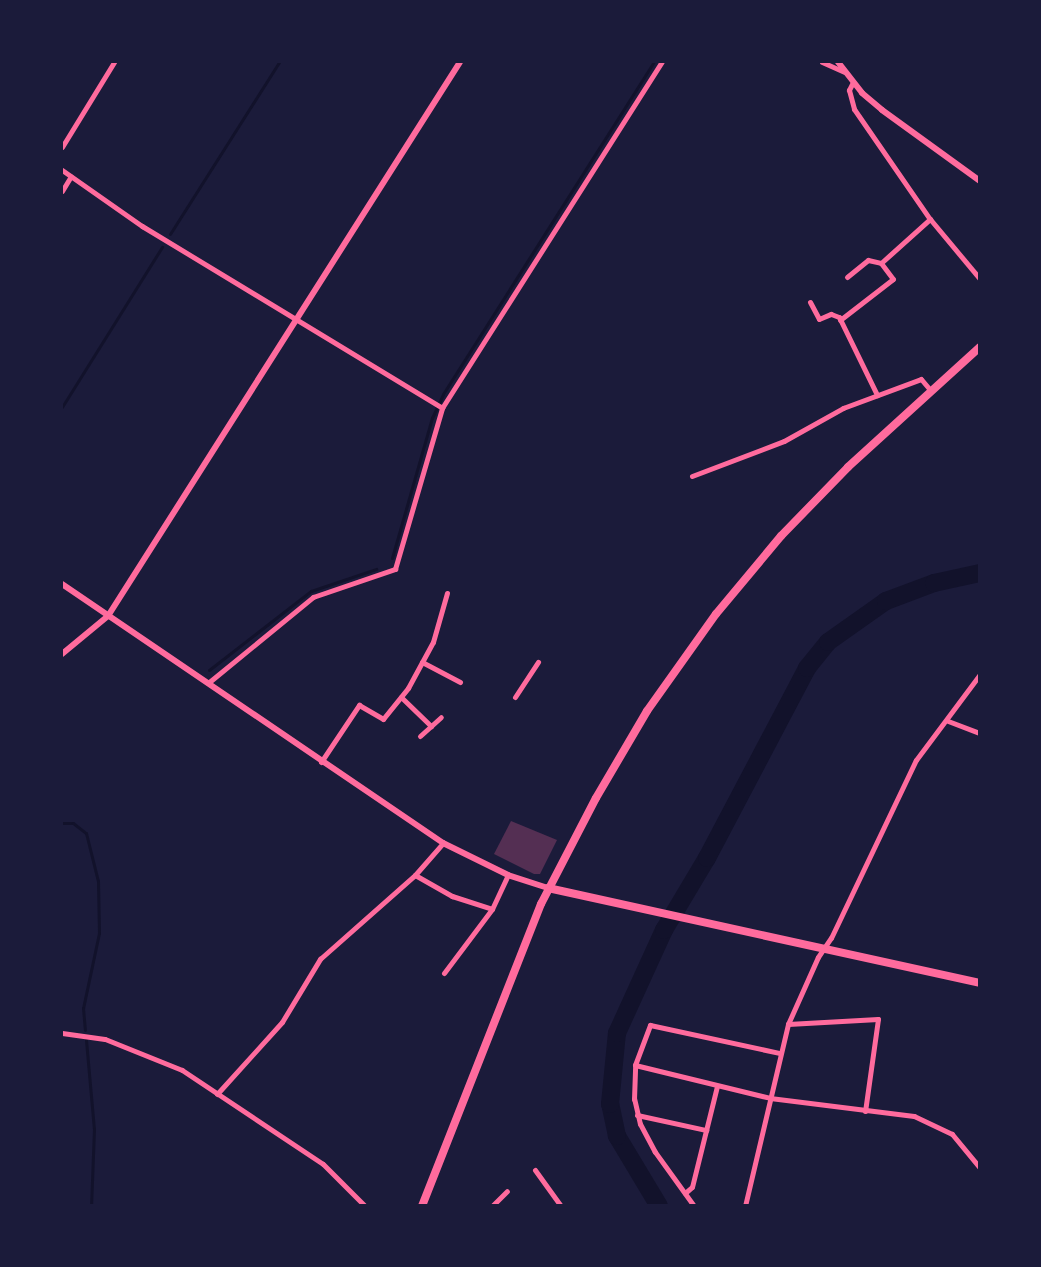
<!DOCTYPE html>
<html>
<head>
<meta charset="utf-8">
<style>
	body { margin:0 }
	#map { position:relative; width:1041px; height:1267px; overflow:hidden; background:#1b1b3a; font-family:"Nunito Sans",sans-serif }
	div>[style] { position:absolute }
	.stream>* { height:3px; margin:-1.5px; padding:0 1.5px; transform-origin:1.5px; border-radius:1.5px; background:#12122b }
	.river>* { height:18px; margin:-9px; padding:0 9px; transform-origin:9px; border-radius:9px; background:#12122b }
	.building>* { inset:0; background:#542f53 }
	.minor>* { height:5px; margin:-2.5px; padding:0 2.5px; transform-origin:2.5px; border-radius:2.5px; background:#ff6b9d }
	.tertiary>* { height:6px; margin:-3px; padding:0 3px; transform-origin:3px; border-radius:3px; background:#ff6b9d }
	.primary>* { height:8px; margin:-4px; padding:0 4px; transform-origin:4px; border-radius:4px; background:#ff6b9d }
	.trunk>* { height:8px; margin:-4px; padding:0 4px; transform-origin:4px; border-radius:4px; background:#ff6b9d }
	span { translate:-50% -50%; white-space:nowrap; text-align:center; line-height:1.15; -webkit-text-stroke:6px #1b1b3a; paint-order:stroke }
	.frame { position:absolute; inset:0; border:63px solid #1b1b3a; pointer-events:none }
</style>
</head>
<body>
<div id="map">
	<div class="stream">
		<div style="left:170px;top:234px;width:204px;rotate:-57.6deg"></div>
		<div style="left:62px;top:407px;width:189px;rotate:-58deg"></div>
		<div style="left:392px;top:558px;width:146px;rotate:-74.1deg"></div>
		<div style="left:432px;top:418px;width:26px;rotate:-65deg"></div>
		<div style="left:443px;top:394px;width:393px;rotate:-57.6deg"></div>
		<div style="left:209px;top:670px;width:129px;rotate:-37.8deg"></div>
		<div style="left:311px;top:591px;width:69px;rotate:-18.7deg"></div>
		<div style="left:62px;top:823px;width:11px"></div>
		<div style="left:73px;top:823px;width:16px;rotate:38deg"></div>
		<div style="left:86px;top:833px;width:49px;rotate:76deg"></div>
		<div style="left:98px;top:881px;width:52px;rotate:88.9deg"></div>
		<div style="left:99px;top:933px;width:77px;rotate:102deg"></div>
		<div style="left:83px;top:1008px;width:22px;rotate:85deg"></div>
		<div style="left:86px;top:1040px;width:89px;rotate:84.9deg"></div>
		<div style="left:94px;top:1129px;width:77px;rotate:92.2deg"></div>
	</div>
	<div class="river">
		<div style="left:659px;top:1206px;width:82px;rotate:-121deg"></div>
		<div style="left:617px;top:1136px;width:33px;rotate:-102deg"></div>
		<div style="left:610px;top:1104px;width:71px;rotate:-84.4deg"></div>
		<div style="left:617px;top:1033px;width:113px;rotate:-65.5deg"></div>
		<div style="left:664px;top:930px;width:84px;rotate:-59.2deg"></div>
		<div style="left:707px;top:858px;width:215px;rotate:-62.2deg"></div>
		<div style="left:807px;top:668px;width:33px;rotate:-51deg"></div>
		<div style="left:828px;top:642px;width:71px;rotate:-35.3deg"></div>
		<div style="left:886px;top:601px;width:51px;rotate:-20.6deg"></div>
		<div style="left:934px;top:583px;width:47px;rotate:-12.3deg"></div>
	</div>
	<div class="building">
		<div style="clip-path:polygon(511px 821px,557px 840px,540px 874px,534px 874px,494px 854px)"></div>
	</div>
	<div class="minor">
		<div style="left:822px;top:62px;width:24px;rotate:24deg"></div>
		<div style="left:853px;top:82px;width:9px;rotate:117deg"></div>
		<div style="left:849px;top:90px;width:20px;rotate:75deg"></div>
		<div style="left:854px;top:109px;width:134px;rotate:55.4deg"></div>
		<div style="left:930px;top:219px;width:78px;rotate:50.2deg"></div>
		<div style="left:62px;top:147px;width:100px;rotate:-58.5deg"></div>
		<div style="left:62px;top:170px;width:98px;rotate:35deg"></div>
		<div style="left:142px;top:226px;width:351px;rotate:31.2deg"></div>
		<div style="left:62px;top:191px;width:17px;rotate:-59deg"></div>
		<div style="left:847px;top:277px;width:27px;rotate:-39deg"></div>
		<div style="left:868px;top:260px;width:13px;rotate:13deg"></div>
		<div style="left:810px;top:302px;width:19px;rotate:62deg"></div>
		<div style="left:819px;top:319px;width:13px;rotate:-23deg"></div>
		<div style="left:831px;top:314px;width:9px;rotate:21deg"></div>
		<div style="left:839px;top:317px;width:87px;rotate:64deg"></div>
		<div style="left:840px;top:320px;width:67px;rotate:-37.7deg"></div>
		<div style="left:893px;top:279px;width:20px;rotate:-127deg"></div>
		<div style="left:881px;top:263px;width:66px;rotate:-41.9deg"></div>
		<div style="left:692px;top:476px;width:98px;rotate:-20.8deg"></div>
		<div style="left:784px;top:441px;width:68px;rotate:-29.2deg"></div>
		<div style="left:843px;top:408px;width:83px;rotate:-20.4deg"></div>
		<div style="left:921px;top:379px;width:16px;rotate:50deg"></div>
		<div style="left:422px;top:662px;width:43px;rotate:27.8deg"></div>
		<div style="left:208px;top:683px;width:136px;rotate:-39.3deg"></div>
		<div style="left:313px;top:597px;width:87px;rotate:-18.9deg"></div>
		<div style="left:395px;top:569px;width:168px;rotate:-73.7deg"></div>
		<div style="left:442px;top:408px;width:410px;rotate:-57.6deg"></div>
		<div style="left:401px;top:697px;width:42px;rotate:44deg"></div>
		<div style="left:515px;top:697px;width:42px;rotate:-56.7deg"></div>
		<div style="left:948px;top:721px;width:34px;rotate:21deg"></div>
		<div style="left:420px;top:736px;width:28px;rotate:-42deg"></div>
		<div style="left:321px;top:762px;width:69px;rotate:-56.3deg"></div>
		<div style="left:359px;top:705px;width:28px;rotate:30deg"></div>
		<div style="left:383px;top:719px;width:40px;rotate:-51deg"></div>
		<div style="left:408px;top:688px;width:52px;rotate:-61.5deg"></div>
		<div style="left:433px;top:642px;width:51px;rotate:-74.1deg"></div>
		<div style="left:415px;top:875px;width:43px;rotate:29.6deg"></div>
		<div style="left:452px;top:896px;width:42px;rotate:18deg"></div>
		<div style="left:444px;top:973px;width:80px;rotate:-53.1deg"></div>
		<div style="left:492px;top:909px;width:38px;rotate:-65deg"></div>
		<div style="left:788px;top:1024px;width:90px;rotate:-3.2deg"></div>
		<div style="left:878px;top:1019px;width:93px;rotate:98deg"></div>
		<div style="left:62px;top:1033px;width:43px;rotate:7.9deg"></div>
		<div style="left:105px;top:1039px;width:83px;rotate:21.9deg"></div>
		<div style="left:182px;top:1070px;width:169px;rotate:33.7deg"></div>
		<div style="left:323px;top:1164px;width:59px;rotate:45deg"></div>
		<div style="left:635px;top:1065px;width:43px;rotate:-69.4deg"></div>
		<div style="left:650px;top:1025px;width:133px;rotate:12.2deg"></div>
		<div style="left:217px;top:1094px;width:97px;rotate:-47.9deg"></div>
		<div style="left:282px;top:1022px;width:74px;rotate:-58.9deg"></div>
		<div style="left:320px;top:959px;width:127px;rotate:-41.5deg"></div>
		<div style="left:415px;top:875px;width:43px;rotate:-48.8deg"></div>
		<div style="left:637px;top:1115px;width:71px;rotate:12.3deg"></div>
		<div style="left:535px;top:1170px;width:44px;rotate:54.2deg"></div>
		<div style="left:685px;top:1193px;width:9px;rotate:-41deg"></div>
		<div style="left:692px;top:1187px;width:104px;rotate:-76.1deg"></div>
		<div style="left:492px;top:1206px;width:21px;rotate:-45deg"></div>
		<div style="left:694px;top:1206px;width:67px;rotate:-125.8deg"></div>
		<div style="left:655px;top:1152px;width:32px;rotate:-118deg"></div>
		<div style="left:640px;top:1124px;width:26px;rotate:-103deg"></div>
		<div style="left:634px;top:1099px;width:34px;rotate:-88deg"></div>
		<div style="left:635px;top:1065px;width:139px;rotate:13.7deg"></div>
		<div style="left:770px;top:1098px;width:145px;rotate:7.1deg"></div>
		<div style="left:914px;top:1116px;width:42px;rotate:25.3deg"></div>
		<div style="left:952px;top:1134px;width:44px;rotate:50.5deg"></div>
		<div style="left:745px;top:1206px;width:187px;rotate:-76.7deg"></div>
		<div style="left:788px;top:1024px;width:73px;rotate:-65.9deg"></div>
		<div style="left:818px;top:957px;width:23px;rotate:-56deg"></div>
		<div style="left:831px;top:938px;width:197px;rotate:-64.5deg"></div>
		<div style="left:916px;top:760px;width:107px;rotate:-53.3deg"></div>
	</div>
	<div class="tertiary">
		<div style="left:838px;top:62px;width:39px;rotate:52deg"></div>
		<div style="left:862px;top:93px;width:26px;rotate:40deg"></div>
		<div style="left:882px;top:110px;width:121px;rotate:35.9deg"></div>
		<div style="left:62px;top:584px;width:461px;rotate:34.2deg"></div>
		<div style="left:443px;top:843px;width:72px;rotate:26.2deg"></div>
		<div style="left:508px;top:875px;width:42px;rotate:18deg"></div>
		<div style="left:62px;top:654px;width:60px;rotate:-39.6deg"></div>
		<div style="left:108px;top:616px;width:656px;rotate:-57.57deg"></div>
	</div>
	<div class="primary">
		<div style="left:548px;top:888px;width:442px;rotate:12.4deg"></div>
	</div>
	<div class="trunk">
		<div style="left:422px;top:1206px;width:325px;rotate:-68.5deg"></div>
		<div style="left:541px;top:904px;width:119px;rotate:-62.6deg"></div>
		<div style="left:596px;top:798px;width:101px;rotate:-59.6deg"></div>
		<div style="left:647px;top:711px;width:119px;rotate:-54.6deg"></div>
		<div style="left:716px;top:614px;width:102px;rotate:-50.2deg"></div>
		<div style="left:781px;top:536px;width:96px;rotate:-45.8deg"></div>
		<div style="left:848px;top:467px;width:178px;rotate:-42.3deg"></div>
	</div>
	<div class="frame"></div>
</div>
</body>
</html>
